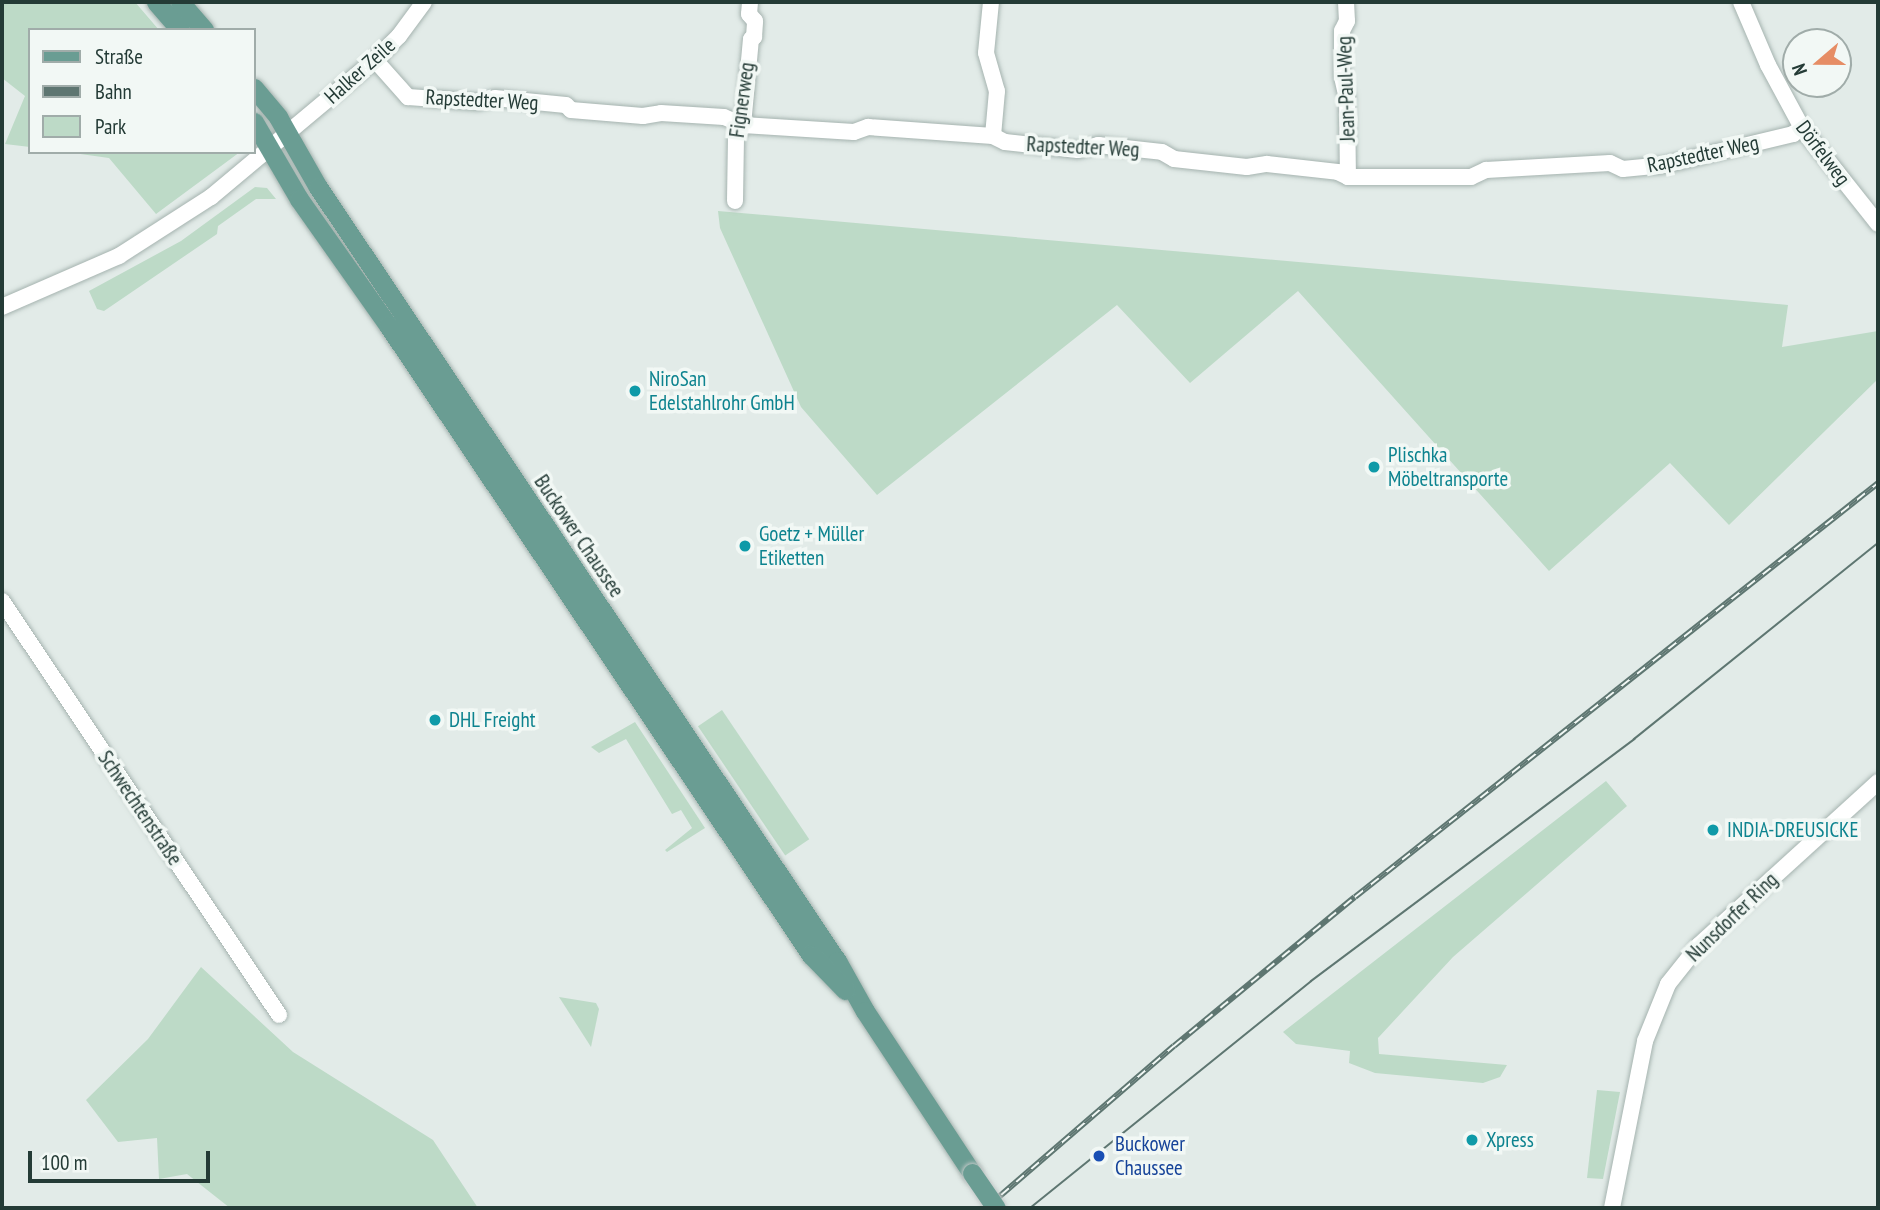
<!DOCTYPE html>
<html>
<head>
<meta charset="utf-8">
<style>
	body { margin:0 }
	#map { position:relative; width:1880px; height:1210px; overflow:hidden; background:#e2ebe8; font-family:"PT Sans Narrow",sans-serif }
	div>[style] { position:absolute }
	.green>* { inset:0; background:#bddac7; transform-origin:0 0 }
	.roads { filter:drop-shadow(0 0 2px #a5b3af) drop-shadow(0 0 2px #a5b3af) }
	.minor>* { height:16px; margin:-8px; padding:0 8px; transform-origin:8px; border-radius:8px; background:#fff }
	.major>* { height:19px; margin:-9.5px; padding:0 9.5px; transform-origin:9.5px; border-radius:9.5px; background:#6a9d93 }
	.tram>* { height:2px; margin:-1px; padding:0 1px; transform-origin:1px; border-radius:1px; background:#5e7671 }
	.rail>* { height:6px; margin-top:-3px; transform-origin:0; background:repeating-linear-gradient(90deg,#f2f8f5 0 10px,#5e7671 0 20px); box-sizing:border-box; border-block:2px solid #5e7671 }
	.bridges { filter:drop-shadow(0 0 2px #c2c8c7) drop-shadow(0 0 2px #c2c8c7) }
	.major-bridge>* { height:19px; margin:-9.5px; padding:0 9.5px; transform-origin:9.5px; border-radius:9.5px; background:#6a9d93 }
	.dots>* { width:19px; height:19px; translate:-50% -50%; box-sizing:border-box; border:4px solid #f2f8f5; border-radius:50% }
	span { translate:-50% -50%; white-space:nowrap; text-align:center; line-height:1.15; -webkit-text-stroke:7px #f2f8f5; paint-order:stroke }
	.street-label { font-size:21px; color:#243b36 }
	.culture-label { font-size:21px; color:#0d838f }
	.left { translate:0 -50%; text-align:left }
	.transit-label { font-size:21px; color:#164399 }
	.frame { position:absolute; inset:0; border:4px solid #243b36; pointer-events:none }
	.legend { position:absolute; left:28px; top:28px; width:228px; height:126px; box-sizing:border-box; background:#f2f8f5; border:2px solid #a0aca9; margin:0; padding:9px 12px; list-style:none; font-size:21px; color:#243b36 }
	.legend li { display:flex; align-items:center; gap:14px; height:35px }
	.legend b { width:35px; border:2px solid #a0aca9 }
	.north { position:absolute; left:1782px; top:28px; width:70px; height:70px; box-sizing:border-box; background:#f2f8f5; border:2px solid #a0aca9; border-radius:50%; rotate:250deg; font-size:19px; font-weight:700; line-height:28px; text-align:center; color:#243b36 }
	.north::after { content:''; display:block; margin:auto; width:24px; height:32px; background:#e68d65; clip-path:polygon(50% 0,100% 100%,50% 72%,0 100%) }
	.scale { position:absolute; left:28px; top:1151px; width:182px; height:32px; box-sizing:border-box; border:4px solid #243b36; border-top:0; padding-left:9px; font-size:21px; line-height:24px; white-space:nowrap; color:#243b36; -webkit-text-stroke:5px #f2f8f5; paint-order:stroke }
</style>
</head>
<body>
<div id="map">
	<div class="green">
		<div style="clip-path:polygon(2px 2px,135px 2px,159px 30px,30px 30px,30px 147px,5px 144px,25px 96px,2px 78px)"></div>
		<div style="clip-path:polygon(66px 152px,240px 152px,156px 214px,109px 158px)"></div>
		<div style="clip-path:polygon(255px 187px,267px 188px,276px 199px,256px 199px,218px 226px,217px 234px,104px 311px,97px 309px,89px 291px,181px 241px)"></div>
		<div style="clip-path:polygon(718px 211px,1788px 305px,1782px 347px,1878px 331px,1878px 379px,1729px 525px,1670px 463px,1549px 571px,1298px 291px,1190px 383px,1117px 305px,877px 495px,801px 407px,720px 228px)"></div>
		<div style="left:722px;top:710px;width:156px;height:29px;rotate:56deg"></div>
		<div style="clip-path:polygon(635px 722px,705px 828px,667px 852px,665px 850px,692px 828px,681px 810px,672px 814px,626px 739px,599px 753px,591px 747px)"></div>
		<div style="clip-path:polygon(1606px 781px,1627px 806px,1453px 957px,1378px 1038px,1379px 1054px,1507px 1065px,1500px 1077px,1483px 1083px,1375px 1073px,1349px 1063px,1350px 1051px,1296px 1044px,1283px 1032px)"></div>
		<div style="clip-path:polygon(201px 967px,293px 1052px,433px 1140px,478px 1208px,230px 1208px,187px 1174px,159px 1179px,157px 1138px,118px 1142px,86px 1100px,148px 1039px)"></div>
		<div style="clip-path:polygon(559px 997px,596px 1003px,599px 1009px,591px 1047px)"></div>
		<div style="clip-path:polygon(1597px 1090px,1620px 1092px,1603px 1179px,1587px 1178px)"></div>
	</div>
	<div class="roads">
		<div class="minor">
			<div style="left:991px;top:2px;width:51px;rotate:95.6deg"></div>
			<div style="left:986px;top:53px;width:40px;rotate:74deg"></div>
			<div style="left:997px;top:91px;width:45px;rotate:95.1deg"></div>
			<div style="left:1346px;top:2px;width:19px;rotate:87deg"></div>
			<div style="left:1347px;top:21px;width:11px;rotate:117deg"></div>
			<div style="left:1342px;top:31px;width:46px;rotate:90deg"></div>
			<div style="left:1342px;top:77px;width:22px;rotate:77deg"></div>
			<div style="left:1347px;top:98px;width:79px;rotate:89.3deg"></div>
			<div style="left:1741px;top:2px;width:69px;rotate:66.8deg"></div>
			<div style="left:1768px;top:65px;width:72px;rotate:61.6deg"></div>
			<div style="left:1802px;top:128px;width:122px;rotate:51.6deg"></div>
			<div style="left:375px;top:60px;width:50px;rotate:48.3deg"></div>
			<div style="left:408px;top:97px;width:70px;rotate:4.1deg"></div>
			<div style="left:478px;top:102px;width:17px;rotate:-13deg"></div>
			<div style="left:495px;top:98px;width:71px;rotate:5.6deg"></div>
			<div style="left:566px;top:105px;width:7px;rotate:45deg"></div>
			<div style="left:571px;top:110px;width:72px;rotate:4.8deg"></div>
			<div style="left:643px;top:116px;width:18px;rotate:-9deg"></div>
			<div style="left:661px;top:113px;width:63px;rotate:3.6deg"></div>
			<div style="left:724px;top:117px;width:21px;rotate:23deg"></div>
			<div style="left:743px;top:125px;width:111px;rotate:3.6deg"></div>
			<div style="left:854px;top:132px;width:15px;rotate:-20deg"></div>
			<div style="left:868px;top:127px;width:125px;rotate:4.1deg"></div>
			<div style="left:993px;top:136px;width:13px;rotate:27deg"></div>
			<div style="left:1005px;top:142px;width:73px;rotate:6.3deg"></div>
			<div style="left:1078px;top:150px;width:21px;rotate:-14deg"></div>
			<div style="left:1098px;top:145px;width:64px;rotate:6.2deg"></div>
			<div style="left:1162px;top:152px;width:14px;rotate:30deg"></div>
			<div style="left:1174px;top:159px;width:73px;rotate:6.3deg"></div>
			<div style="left:1247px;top:167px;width:20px;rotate:-9deg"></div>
			<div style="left:1267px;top:164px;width:71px;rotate:6.4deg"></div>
			<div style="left:1338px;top:172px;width:11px;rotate:27deg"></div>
			<div style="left:1348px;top:177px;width:123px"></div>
			<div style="left:1471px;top:177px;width:17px;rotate:-25deg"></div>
			<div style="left:1486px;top:170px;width:124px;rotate:-3.2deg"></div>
			<div style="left:1610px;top:163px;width:14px;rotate:25deg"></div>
			<div style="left:1623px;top:169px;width:41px;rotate:-5.6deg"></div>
			<div style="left:1664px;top:165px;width:133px;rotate:-13.5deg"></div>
			<div style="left:1793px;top:134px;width:11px;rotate:-34deg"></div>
			<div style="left:735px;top:201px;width:63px;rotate:-89.1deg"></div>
			<div style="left:736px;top:138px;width:15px;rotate:-62deg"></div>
			<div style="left:743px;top:125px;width:86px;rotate:-84.7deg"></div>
			<div style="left:751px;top:39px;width:4px;rotate:-34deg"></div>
			<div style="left:754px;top:37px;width:16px;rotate:-86deg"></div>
			<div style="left:755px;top:21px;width:9px;rotate:-131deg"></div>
			<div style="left:749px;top:14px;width:12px;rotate:-85deg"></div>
			<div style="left:2px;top:307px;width:128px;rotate:-23.6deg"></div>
			<div style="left:119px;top:256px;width:109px;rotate:-32.7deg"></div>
			<div style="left:211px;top:197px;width:214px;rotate:-39.9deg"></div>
			<div style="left:375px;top:60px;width:34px;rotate:-45deg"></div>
			<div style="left:399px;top:36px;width:42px;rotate:-53.7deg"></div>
			<div style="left:2px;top:601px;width:498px;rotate:56.2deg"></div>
			<div style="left:1612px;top:1208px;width:170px;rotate:-78.8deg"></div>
			<div style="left:1645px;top:1041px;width:61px;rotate:-68deg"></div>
			<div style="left:1668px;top:984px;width:50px;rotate:-51.5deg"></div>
			<div style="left:1699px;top:945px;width:242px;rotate:-42.3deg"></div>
		</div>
		<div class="major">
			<div style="left:156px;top:2px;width:37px;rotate:49deg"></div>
			<div style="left:180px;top:2px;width:37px;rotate:49deg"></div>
			<div style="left:254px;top:88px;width:38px;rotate:50deg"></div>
			<div style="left:278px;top:117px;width:81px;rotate:60.3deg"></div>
			<div style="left:318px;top:187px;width:932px;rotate:56.16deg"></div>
			<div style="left:837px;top:961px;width:57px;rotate:60.8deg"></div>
			<div style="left:865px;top:1011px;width:194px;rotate:56.6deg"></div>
			<div style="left:254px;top:122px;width:89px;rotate:59.7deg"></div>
			<div style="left:299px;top:199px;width:154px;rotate:54.8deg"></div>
			<div style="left:388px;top:325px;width:759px;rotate:56.12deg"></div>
			<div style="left:811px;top:955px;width:49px;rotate:45.8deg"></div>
		</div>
	</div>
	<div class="tram">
		<div style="left:1030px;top:1208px;width:361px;rotate:-38.9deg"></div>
		<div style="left:1311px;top:981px;width:404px;rotate:-36.8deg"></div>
		<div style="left:1634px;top:739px;width:313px;rotate:-38.8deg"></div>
	</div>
	<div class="rail">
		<div style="left:986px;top:1208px;width:248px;rotate:-40.8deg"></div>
		<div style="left:1174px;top:1046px;width:234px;rotate:-39.5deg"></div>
		<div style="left:1355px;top:897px;width:667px;rotate:-38.36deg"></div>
	</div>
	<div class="bridges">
		<div class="major-bridge">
			<div style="left:972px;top:1173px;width:42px;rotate:55.6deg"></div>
		</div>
	</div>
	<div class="dots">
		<div style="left:635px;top:391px;background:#0f9aa8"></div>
		<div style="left:1374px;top:467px;background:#0f9aa8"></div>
		<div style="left:745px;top:546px;background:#0f9aa8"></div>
		<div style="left:435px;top:720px;background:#0f9aa8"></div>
		<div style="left:1713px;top:830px;background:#0f9aa8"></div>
		<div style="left:1472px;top:1140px;background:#0f9aa8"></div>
		<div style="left:1099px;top:1156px;background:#1a4fb4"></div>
	</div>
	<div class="street-label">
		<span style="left:360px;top:71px;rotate:-42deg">Halker Zeile</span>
		<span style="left:1346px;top:89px;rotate:-92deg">Jean-Paul-Weg</span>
		<span style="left:482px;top:100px;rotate:3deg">Rapstedter Weg</span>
		<span style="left:742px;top:100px;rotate:-82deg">Fignerweg</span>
		<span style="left:1083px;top:147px;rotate:3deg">Rapstedter Weg</span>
		<span style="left:1823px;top:153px;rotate:53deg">Dörfelweg</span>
		<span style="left:1703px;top:154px;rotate:-12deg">Rapstedter Weg</span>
		<span style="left:579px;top:536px;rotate:56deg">Buckower Chaussee</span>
		<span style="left:140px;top:808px;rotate:56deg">Schwechtenstraße</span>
		<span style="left:1732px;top:917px;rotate:-44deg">Nunsdorfer Ring</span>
	</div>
	<div class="culture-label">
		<span class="left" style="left:649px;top:391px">NiroSan<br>Edelstahlrohr GmbH</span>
		<span class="left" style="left:1388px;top:467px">Plischka<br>Möbeltransporte</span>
		<span class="left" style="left:759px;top:546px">Goetz + Müller<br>Etiketten</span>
		<span class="left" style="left:449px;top:720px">DHL Freight</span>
		<span class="left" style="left:1727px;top:830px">INDIA-DREUSICKE</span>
		<span class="left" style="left:1486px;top:1140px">Xpress</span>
	</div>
	<div class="transit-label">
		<span class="left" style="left:1115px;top:1156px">Buckower<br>Chaussee</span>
	</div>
	<div class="frame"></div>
	<ul class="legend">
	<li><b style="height:9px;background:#6a9d93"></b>Straße</li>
	<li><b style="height:9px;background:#5e7671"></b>Bahn</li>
	<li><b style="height:19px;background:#bddac7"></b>Park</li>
	</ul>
	<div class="north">N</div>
	<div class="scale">100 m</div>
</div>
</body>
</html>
